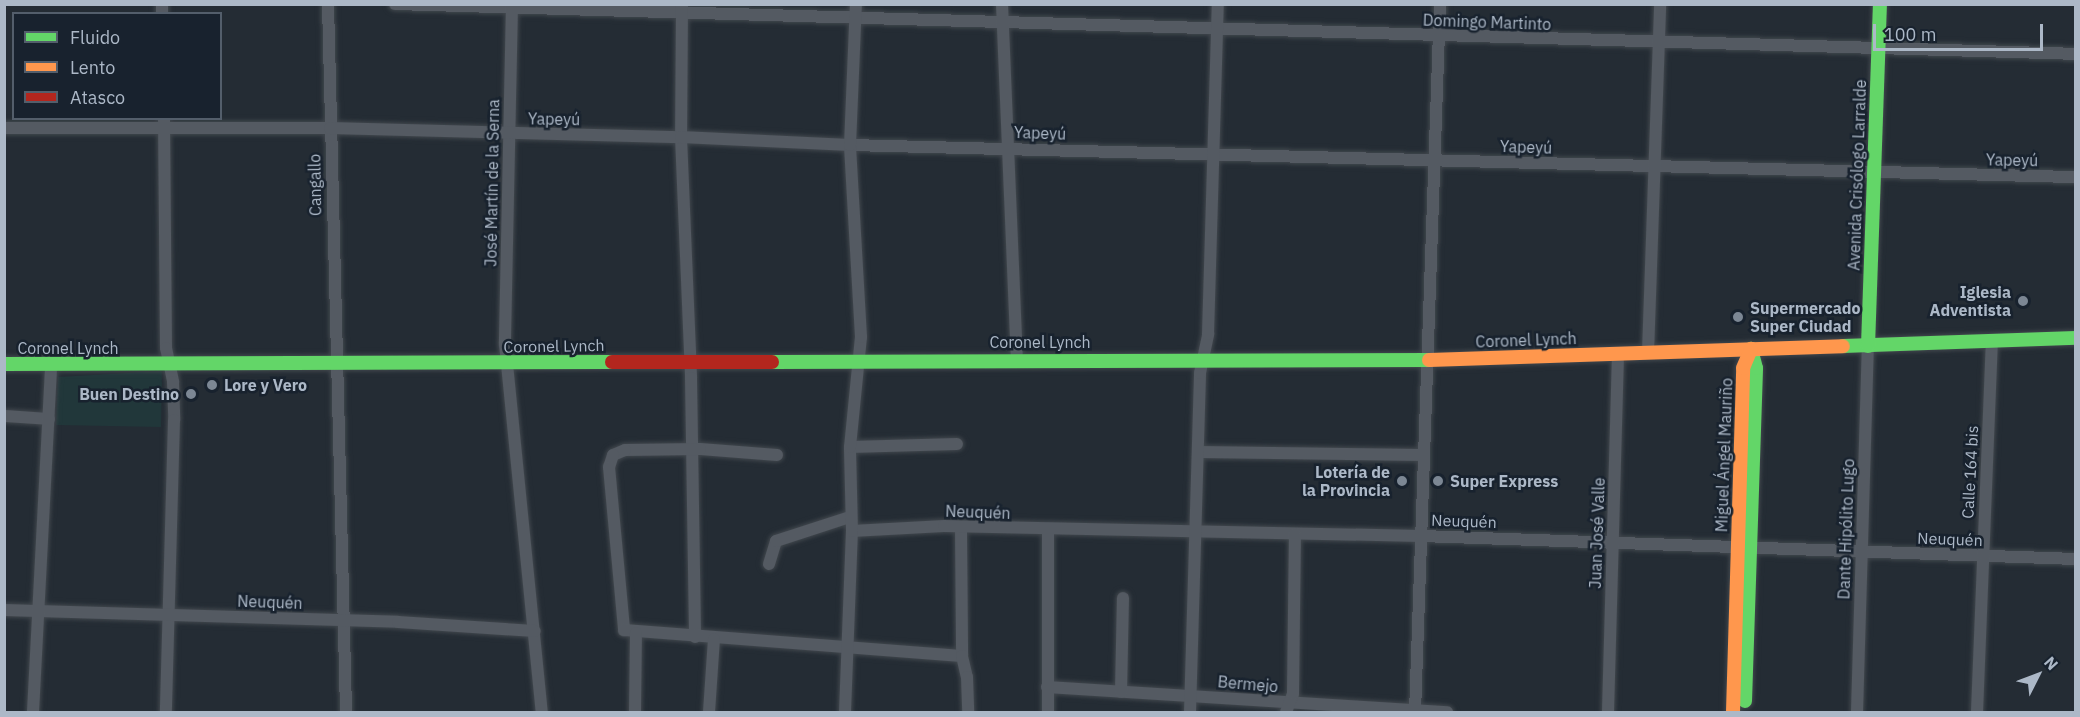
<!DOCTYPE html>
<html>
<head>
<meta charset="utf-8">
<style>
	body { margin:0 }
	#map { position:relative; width:2080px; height:717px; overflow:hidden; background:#242c34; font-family:"IBM Plex Sans",sans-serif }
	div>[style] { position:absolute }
	.green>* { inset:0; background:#21373a }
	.roads { filter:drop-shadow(0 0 2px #41474d) drop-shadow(0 0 2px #41474d) }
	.street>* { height:12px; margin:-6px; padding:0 6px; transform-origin:6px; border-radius:6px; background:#545a62 }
	.fast>* { height:14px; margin:-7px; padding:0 7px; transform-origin:7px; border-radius:7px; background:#63d668 }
	.slow>* { height:14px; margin:-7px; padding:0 7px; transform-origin:7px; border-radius:7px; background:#ff974d }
	.jam>* { height:14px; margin:-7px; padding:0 7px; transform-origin:7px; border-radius:7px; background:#b3261e }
	.dots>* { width:16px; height:16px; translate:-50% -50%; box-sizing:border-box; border:3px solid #18222e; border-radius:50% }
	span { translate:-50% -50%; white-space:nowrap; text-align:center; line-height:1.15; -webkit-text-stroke:5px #18222e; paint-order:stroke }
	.street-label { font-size:16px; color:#acb8c7 }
	.poi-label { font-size:16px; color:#acb8c7; font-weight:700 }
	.right { translate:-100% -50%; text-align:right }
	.left { translate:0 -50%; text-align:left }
	.frame { position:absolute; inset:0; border:6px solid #acb8c7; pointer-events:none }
	.legend { position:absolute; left:12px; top:12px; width:210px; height:108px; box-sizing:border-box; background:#18222e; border:2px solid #535e6b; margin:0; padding:8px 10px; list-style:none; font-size:18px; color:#acb8c7 }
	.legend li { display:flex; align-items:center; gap:12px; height:30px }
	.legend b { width:30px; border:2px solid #535e6b }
	.north { position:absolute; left:2008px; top:645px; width:60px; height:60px; -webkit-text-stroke:4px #18222e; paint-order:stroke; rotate:48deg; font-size:16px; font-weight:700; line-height:24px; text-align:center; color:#acb8c7 }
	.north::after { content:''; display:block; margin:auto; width:21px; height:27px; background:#acb8c7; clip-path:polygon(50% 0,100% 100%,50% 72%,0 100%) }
	.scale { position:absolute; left:1873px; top:24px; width:170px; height:27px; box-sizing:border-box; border:3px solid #acb8c7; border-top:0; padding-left:8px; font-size:18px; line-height:21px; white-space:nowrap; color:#acb8c7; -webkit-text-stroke:4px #18222e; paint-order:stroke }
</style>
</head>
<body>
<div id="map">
	<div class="green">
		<div style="clip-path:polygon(162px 371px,161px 427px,56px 425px,58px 377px)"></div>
	</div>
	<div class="roads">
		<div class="street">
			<div style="left:162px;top:4px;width:10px;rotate:90deg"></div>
			<div style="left:328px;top:4px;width:708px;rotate:88.54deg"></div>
			<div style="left:395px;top:4px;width:1682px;rotate:1.7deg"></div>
			<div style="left:512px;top:4px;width:340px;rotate:91.2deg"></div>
			<div style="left:505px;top:344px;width:370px;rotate:84.3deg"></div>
			<div style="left:682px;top:4px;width:133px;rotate:90.4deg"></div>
			<div style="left:681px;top:137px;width:241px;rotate:87.6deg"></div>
			<div style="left:691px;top:378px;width:259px;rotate:89.1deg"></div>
			<div style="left:1002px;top:4px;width:354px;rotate:87.6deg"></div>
			<div style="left:164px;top:118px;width:230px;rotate:89.5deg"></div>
			<div style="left:166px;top:348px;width:35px;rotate:78deg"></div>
			<div style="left:173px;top:382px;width:38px;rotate:88deg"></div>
			<div style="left:174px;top:420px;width:292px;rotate:91.6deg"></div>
			<div style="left:4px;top:128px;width:326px"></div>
			<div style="left:330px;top:128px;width:351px;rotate:1.5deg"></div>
			<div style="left:681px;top:137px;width:169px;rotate:2.7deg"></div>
			<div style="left:850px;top:145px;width:1226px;rotate:1.5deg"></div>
			<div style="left:1648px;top:353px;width:349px;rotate:-88deg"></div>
			<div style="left:4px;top:416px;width:45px;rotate:3.8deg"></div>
			<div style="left:850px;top:447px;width:107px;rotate:-1.6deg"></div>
			<div style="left:1199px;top:452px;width:223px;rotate:0.8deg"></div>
			<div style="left:777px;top:455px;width:77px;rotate:-175.5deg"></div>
			<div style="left:700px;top:449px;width:75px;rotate:179.2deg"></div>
			<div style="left:625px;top:450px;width:13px;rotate:157deg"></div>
			<div style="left:613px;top:455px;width:13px;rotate:108deg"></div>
			<div style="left:609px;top:467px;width:164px;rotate:84.7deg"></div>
			<div style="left:624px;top:630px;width:339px;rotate:4.4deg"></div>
			<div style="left:961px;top:529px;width:127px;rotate:89.5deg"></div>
			<div style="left:962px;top:656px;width:22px;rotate:77deg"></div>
			<div style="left:967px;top:677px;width:35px;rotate:88deg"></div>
			<div style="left:852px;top:531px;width:92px;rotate:-3.1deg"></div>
			<div style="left:944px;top:526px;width:477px;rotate:1.2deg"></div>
			<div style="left:1421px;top:536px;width:655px;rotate:2.01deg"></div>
			<div style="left:769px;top:564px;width:24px;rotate:-73deg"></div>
			<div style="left:776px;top:541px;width:78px;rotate:-18deg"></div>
			<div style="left:4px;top:610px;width:394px;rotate:1.7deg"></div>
			<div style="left:398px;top:622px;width:137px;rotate:3.8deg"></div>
			<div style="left:1047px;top:687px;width:401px;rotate:3.6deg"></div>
			<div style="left:1121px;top:692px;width:94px;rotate:-88.8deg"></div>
			<div style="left:33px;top:712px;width:347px;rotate:-87deg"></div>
			<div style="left:635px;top:712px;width:79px;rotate:-89.3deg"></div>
			<div style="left:709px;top:712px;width:73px;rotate:-86.1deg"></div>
			<div style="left:845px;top:712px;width:181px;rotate:-87.8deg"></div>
			<div style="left:852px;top:531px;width:84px;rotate:-91.4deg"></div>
			<div style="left:850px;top:447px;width:111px;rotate:-84.3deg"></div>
			<div style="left:861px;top:337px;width:192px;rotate:-93.3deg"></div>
			<div style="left:850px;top:145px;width:141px;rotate:-87.6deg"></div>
			<div style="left:1048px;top:712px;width:182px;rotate:-90deg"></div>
			<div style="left:1190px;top:712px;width:339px;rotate:-88.3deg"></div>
			<div style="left:1200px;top:373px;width:40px;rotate:-78deg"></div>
			<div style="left:1208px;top:334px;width:330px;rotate:-88.3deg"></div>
			<div style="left:1286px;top:712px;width:19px;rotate:-69deg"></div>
			<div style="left:1293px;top:694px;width:160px;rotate:-89.3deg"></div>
			<div style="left:1415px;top:712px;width:708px;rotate:-87.98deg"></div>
			<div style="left:1608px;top:712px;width:358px;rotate:-88.4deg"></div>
			<div style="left:1857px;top:712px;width:366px;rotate:-88.3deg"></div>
			<div style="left:1977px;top:712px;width:371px;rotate:-87.7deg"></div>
		</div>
		<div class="fast">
			<div style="left:1843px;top:346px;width:233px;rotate:-2deg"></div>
			<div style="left:1868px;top:346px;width:342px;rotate:-88deg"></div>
			<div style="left:772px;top:362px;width:657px;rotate:-0.17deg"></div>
			<div style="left:4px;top:364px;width:608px;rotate:-0.19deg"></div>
			<div style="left:1745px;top:701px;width:333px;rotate:-88.1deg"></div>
			<div style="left:1756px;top:368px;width:20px;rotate:-105deg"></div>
		</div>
		<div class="slow">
			<div style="left:1429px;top:360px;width:414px;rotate:-1.9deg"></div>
			<div style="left:1733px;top:712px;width:344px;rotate:-88.3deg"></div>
			<div style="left:1743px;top:368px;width:21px;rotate:-67deg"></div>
		</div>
		<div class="jam">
			<div style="left:612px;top:362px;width:160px"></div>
		</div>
	</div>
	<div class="dots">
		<div style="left:2023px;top:301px;background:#7c8794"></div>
		<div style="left:1738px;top:317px;background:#7c8794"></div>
		<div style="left:212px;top:385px;background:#7c8794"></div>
		<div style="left:191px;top:394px;background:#7c8794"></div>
		<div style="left:1402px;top:481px;background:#7c8794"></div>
		<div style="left:1438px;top:481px;background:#7c8794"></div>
	</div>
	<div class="street-label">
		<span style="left:1487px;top:22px;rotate:2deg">Domingo Martinto</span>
		<span style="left:554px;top:119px;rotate:1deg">Yapeyú</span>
		<span style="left:1040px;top:133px;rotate:2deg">Yapeyú</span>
		<span style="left:1526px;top:147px;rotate:2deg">Yapeyú</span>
		<span style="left:2012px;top:160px;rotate:1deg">Yapeyú</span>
		<span style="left:1857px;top:175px;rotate:-88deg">Avenida Crisólogo Larralde</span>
		<span style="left:492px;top:183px;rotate:-89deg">José Martín de la Serna</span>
		<span style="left:315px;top:185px;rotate:-91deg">Cangallo</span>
		<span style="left:1526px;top:340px;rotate:-2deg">Coronel Lynch</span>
		<span style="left:1040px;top:342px">Coronel Lynch</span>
		<span style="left:554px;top:346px;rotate:-1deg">Coronel Lynch</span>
		<span style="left:68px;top:348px">Coronel Lynch</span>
		<span style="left:1724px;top:455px;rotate:-88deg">Miguel Ángel Mauriño</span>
		<span style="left:1970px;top:472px;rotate:-87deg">Calle 164 bis</span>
		<span style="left:978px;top:512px;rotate:2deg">Neuquén</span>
		<span style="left:1464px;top:521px;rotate:2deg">Neuquén</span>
		<span style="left:1846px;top:529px;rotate:-88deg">Dante Hipólito Lugo</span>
		<span style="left:1597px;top:533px;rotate:-88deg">Juan José Valle</span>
		<span style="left:1950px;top:539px;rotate:2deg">Neuquén</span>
		<span style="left:270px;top:602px;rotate:2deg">Neuquén</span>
		<span style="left:1248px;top:684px;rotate:5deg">Bermejo</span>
	</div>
	<div class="poi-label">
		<span class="right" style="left:2011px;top:301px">Iglesia<br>Adventista</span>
		<span class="left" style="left:1750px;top:317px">Supermercado<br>Super Ciudad</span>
		<span class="left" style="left:224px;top:385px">Lore y Vero</span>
		<span class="right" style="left:179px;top:394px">Buen Destino</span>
		<span class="right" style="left:1390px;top:481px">Lotería de<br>la Provincia</span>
		<span class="left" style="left:1450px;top:481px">Super Express</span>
	</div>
	<div class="frame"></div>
	<ul class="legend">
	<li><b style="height:8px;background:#63d668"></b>Fluido</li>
	<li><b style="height:8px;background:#ff974d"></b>Lento</li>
	<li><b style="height:8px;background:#b3261e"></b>Atasco</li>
	</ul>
	<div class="north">N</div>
	<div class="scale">100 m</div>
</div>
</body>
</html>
